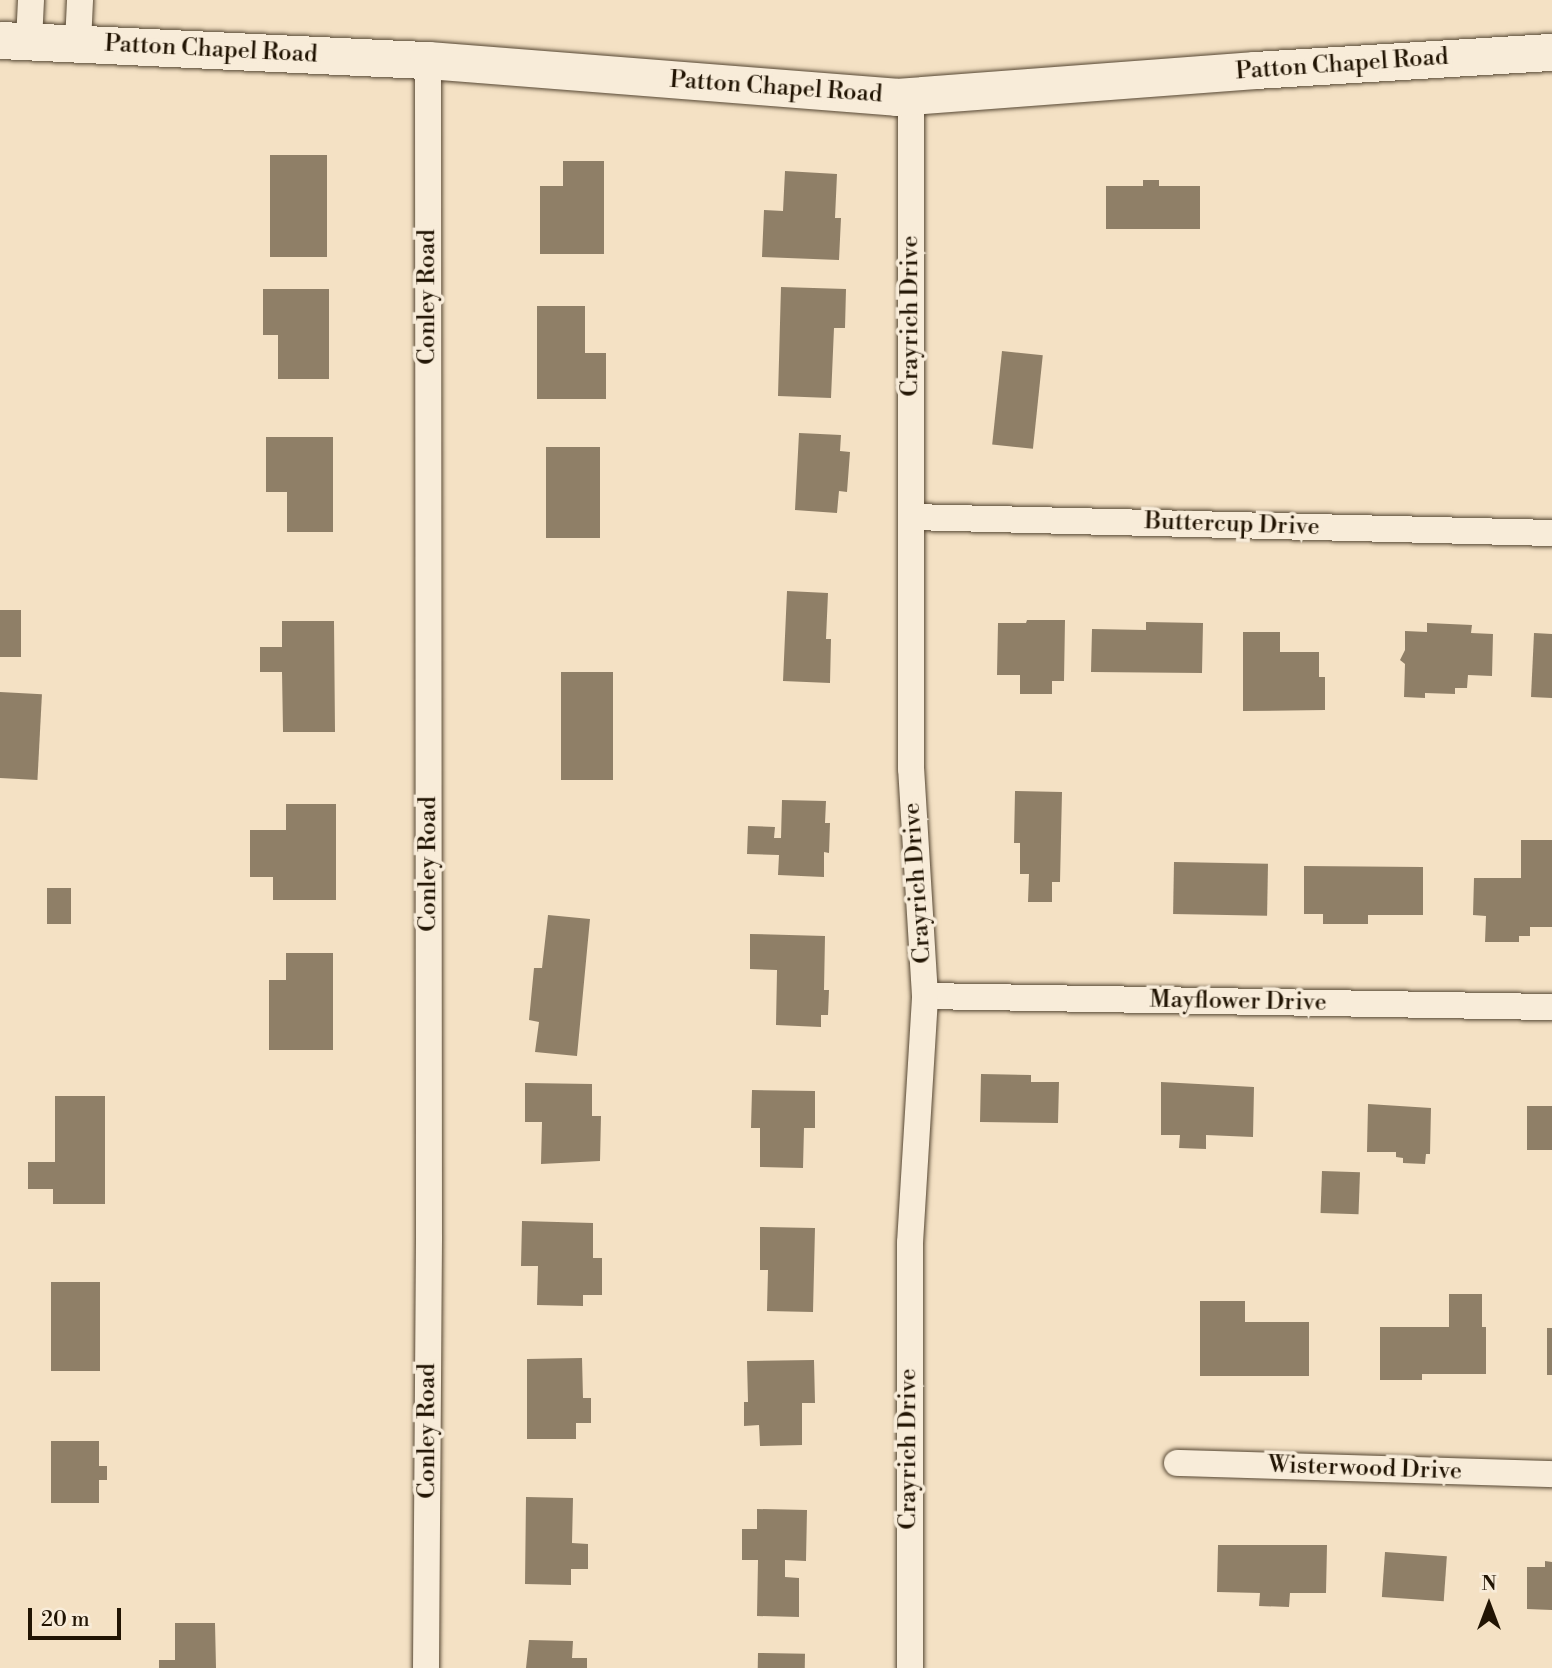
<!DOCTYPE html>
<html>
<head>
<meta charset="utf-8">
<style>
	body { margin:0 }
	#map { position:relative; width:1552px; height:1668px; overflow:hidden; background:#f4e1c4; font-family:"Libre Bodoni",serif }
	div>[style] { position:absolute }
	.building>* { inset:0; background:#8f7f67; transform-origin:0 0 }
	.roads { filter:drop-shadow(0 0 2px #564733) drop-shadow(0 0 2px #564733) }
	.street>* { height:26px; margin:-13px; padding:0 13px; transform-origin:13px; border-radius:13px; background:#f8ecd9 }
	.secondary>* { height:37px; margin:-18.5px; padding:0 18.5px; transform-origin:18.5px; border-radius:18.5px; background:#f8ecd9 }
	span { translate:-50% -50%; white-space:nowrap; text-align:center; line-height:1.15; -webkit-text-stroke:7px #f8ecd9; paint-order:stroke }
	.street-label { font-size:24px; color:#211403 }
	.north { position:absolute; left:1454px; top:1570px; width:70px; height:70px; -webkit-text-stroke:5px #f8ecd9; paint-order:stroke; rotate:0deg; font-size:19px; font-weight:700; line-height:28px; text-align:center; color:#211403 }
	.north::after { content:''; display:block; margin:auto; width:24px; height:32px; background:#211403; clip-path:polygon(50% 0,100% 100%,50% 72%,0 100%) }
	.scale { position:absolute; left:28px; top:1608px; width:93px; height:32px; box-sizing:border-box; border:4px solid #211403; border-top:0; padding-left:9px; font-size:21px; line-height:24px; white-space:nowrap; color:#211403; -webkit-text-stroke:5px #f8ecd9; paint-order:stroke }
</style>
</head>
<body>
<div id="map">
	<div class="building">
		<div style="left:270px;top:155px;width:57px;height:102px"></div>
		<div style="clip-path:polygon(563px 161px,604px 161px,604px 254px,540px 254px,540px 186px,563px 186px)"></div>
		<div style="clip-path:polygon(785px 171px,837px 174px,835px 218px,841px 218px,839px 260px,762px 257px,764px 210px,783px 211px)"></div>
		<div style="clip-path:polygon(1143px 180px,1159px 180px,1159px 186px,1200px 186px,1200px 229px,1106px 229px,1106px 186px,1143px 186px)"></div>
		<div style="clip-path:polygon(781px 287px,846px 289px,845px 328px,834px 328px,831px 398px,778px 396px)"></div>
		<div style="clip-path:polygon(263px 289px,329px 289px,329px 379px,278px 379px,278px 335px,263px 335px)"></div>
		<div style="clip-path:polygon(537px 306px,585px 306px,585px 353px,606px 353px,606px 399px,537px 399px)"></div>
		<div style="left:1002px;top:351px;width:41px;height:94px;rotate:6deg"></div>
		<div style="clip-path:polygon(799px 433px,841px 435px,840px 451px,850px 452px,847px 492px,839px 491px,837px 513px,795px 510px)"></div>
		<div style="clip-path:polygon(266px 437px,333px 437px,333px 532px,287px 532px,287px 492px,266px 492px)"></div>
		<div style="left:546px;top:447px;width:54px;height:91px"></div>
		<div style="clip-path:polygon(787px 591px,828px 593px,826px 639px,831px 639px,830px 683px,783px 681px)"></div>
		<div style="left:0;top:610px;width:21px;height:47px"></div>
		<div style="clip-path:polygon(1027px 620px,1065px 620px,1064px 681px,1052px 681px,1052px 694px,1020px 694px,1020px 675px,997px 675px,998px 623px,1026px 623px)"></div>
		<div style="clip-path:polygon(282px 621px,334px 621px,335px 732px,283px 732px,282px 672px,260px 672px,260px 647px,282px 647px)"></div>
		<div style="clip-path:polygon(1146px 622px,1203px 623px,1202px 673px,1091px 672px,1092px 629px,1146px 630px)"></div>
		<div style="clip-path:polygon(1427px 623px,1472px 625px,1471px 633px,1493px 634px,1492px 676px,1468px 675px,1467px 688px,1455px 688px,1455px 694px,1425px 693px,1425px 698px,1404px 697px,1405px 664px,1400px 660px,1405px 650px,1405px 631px,1427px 632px)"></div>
		<div style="clip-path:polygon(1243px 632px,1280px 632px,1280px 652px,1319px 652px,1319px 677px,1325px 677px,1325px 710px,1243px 711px)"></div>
		<div style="clip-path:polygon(1534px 633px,1552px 634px,1552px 698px,1531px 697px)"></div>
		<div style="left:561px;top:672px;width:52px;height:108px"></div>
		<div style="left:0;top:692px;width:42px;height:86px;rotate:3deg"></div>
		<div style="clip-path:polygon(1015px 791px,1062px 792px,1060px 882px,1052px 882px,1052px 902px,1028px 902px,1029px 874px,1020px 874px,1020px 843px,1014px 843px)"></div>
		<div style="clip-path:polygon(782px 800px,826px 801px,825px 823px,830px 823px,829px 853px,824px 852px,824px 877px,778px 875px,779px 855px,747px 854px,748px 826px,775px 827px,774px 838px,781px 838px)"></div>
		<div style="clip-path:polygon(286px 804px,336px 804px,336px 900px,273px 900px,273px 877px,250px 877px,250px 830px,286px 830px)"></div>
		<div style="clip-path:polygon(1521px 840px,1552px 840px,1552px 927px,1530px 927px,1530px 936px,1519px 936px,1519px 942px,1485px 942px,1486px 916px,1473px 915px,1474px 878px,1521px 878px)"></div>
		<div style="left:1174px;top:862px;width:94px;height:52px;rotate:1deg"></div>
		<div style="clip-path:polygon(1304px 866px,1423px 867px,1423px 915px,1368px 915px,1368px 924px,1323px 924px,1323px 914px,1304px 914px)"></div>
		<div style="left:47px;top:888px;width:24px;height:36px"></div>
		<div style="clip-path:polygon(548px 915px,590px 919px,577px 1056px,535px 1052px,539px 1022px,529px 1020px,534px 968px,542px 968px)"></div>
		<div style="clip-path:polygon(750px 934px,825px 936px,824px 990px,829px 990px,828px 1015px,821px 1015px,821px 1027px,776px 1025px,777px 970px,750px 969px)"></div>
		<div style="clip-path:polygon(286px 953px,333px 953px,333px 1050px,269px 1050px,269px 980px,286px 980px)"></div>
		<div style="clip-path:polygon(981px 1074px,1031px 1075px,1031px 1082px,1059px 1082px,1058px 1123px,980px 1122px)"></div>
		<div style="clip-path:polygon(1161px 1082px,1254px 1087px,1253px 1137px,1206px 1135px,1206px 1149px,1179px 1148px,1180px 1135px,1161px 1135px)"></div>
		<div style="clip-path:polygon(525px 1083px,592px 1084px,592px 1116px,601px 1116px,600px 1161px,541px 1164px,542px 1122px,525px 1122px)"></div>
		<div style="clip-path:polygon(752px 1090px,815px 1091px,815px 1128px,804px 1128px,803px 1168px,760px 1167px,760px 1128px,751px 1128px)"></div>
		<div style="clip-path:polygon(55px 1096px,105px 1096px,105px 1204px,53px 1204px,53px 1189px,28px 1189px,28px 1162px,55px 1162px)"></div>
		<div style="clip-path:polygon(1368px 1104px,1431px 1108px,1430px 1154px,1426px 1154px,1425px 1164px,1403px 1163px,1403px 1158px,1396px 1157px,1396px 1152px,1367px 1152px)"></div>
		<div style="left:1527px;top:1106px;width:25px;height:44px"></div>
		<div style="left:1322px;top:1171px;width:38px;height:42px;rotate:2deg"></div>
		<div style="clip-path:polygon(522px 1221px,593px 1223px,593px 1258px,602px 1258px,602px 1295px,583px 1295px,583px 1306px,537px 1305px,538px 1266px,521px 1266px)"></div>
		<div style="clip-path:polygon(760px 1227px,815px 1228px,813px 1312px,767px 1311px,768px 1270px,760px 1270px)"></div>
		<div style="left:51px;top:1282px;width:49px;height:89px"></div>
		<div style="clip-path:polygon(1449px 1294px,1482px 1294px,1482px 1327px,1486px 1327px,1486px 1374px,1422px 1374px,1422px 1380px,1380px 1380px,1380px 1327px,1449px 1327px)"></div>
		<div style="clip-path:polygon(1200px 1301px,1245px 1301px,1245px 1322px,1309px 1322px,1309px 1376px,1200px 1376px)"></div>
		<div style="left:1547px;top:1328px;width:5px;height:47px"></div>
		<div style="clip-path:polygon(582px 1358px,583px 1398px,591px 1398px,591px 1423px,576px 1423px,576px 1439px,527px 1439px,527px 1359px)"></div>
		<div style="clip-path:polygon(814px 1360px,815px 1403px,802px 1403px,802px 1445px,760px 1446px,759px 1425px,744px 1426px,744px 1402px,748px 1402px,747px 1361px)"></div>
		<div style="clip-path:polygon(51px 1441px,99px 1441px,99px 1466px,107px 1466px,107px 1480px,99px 1480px,99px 1503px,51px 1503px)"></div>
		<div style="clip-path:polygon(526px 1497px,573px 1498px,572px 1543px,588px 1544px,588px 1569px,571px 1569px,571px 1585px,525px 1584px)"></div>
		<div style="clip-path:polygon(757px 1509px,807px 1510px,806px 1561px,785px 1560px,785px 1577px,799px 1578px,799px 1617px,757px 1616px,758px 1560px,742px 1560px,742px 1529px,757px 1529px)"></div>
		<div style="clip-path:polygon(1218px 1545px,1327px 1545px,1326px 1593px,1290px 1593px,1289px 1607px,1259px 1606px,1260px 1593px,1217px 1592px)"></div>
		<div style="left:1385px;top:1552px;width:62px;height:45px;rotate:4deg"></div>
		<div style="clip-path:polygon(1545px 1561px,1552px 1562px,1552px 1610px,1527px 1609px,1527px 1567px,1545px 1567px)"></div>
		<div style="clip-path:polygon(175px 1623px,215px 1623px,216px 1668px,159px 1668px,159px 1660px,175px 1660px)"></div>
		<div style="clip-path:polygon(529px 1640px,573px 1641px,572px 1658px,587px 1658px,587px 1668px,526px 1668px)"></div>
		<div style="left:758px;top:1653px;width:47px;height:15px;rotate:1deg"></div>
	</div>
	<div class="roads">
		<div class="street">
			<div style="left:29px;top:41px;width:41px;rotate:-87.2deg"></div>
			<div style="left:78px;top:43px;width:43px;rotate:-87.3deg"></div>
			<div style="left:911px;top:517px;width:641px;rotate:1.43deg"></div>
			<div style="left:925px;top:996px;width:627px;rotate:1.01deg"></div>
			<div style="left:1177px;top:1463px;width:375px;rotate:1.7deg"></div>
			<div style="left:426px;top:1668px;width:430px;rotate:-89.6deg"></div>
			<div style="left:429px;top:1238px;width:1178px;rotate:-90.05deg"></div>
			<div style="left:910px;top:1668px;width:425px;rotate:-90deg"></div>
			<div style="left:910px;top:1243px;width:247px;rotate:-86.5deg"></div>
			<div style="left:925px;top:996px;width:227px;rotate:-93.5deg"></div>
			<div style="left:911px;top:769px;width:672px;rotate:-90deg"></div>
		</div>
		<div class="secondary">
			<div style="left:0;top:40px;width:428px;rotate:2.7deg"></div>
			<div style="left:428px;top:60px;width:469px;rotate:4.5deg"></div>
			<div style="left:896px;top:97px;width:360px;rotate:-4.3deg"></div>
			<div style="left:1255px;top:70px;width:298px;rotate:-3.5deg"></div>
		</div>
	</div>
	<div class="street-label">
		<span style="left:211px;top:50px;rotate:3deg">Patton Chapel Road</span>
		<span style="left:1342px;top:65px;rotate:-4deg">Patton Chapel Road</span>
		<span style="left:776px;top:88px;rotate:4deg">Patton Chapel Road</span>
		<span style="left:428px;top:297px;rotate:-90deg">Conley Road</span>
		<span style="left:911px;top:316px;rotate:-90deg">Crayrich Drive</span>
		<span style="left:1232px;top:525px;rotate:2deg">Buttercup Drive</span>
		<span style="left:429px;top:864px;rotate:-90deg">Conley Road</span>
		<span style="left:918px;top:883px;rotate:-94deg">Crayrich Drive</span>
		<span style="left:1238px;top:1002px;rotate:1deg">Mayflower Drive</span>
		<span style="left:428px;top:1431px;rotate:-90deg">Conley Road</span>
		<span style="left:909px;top:1449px;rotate:-90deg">Crayrich Drive</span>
		<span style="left:1365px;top:1469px;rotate:2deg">Wisterwood Drive</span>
	</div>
	<div class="north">N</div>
	<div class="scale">20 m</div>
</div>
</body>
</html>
